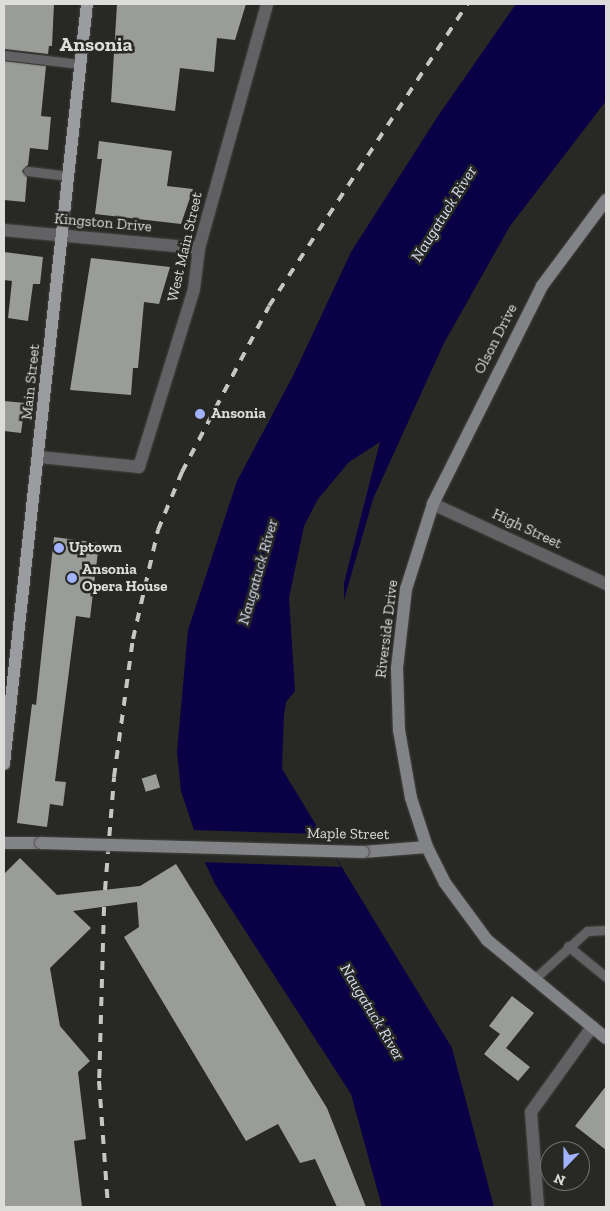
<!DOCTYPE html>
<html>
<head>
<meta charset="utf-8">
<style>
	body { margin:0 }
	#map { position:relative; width:610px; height:1211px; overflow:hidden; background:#282925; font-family:"Zilla Slab",serif }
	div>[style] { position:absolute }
	.water>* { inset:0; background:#0a0045 }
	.pier>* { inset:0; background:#282925 }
	.building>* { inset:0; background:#9a9c97; transform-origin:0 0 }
	.roads { filter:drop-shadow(0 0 1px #454642) drop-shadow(0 0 1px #454642) }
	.lane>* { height:9px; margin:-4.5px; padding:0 4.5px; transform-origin:4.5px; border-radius:4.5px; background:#626264 }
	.street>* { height:12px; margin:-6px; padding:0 6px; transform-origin:6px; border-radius:6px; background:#626264 }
	.secondary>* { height:12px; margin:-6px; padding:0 6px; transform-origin:6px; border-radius:6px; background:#828386 }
	.primary>* { height:12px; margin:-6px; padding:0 6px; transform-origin:6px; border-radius:6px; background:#9b9ca0 }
	.rail>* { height:4px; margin-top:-2px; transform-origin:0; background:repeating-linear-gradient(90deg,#c6c7c5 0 9px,transparent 0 18px) }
	.bridges { filter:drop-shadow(0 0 1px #454642) drop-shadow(0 0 1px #454642) }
	.secondary-bridge>* { height:12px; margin:-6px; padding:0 6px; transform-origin:6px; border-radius:6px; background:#828386 }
	.dots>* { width:14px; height:14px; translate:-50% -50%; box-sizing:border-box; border:2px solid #282925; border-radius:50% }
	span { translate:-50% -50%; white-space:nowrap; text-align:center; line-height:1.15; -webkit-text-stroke:5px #282925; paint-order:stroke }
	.street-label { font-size:15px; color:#dcdddb }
	.poi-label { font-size:15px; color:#dcdddb; font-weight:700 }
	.left { translate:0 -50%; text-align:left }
	.water-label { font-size:16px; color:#d8ddf3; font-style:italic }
	.district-label { font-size:20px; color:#dcdddb; font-weight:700 }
	.frame { position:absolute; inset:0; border:5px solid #dcdddb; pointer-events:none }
	.north { position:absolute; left:540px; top:1141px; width:50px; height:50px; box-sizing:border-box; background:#282925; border:1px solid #70716e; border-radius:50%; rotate:202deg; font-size:14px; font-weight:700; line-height:20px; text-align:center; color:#dcdddb }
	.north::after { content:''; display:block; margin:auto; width:18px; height:22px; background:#a2b2fd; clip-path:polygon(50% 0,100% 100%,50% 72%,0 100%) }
</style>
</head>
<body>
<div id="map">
	<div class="water">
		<div style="clip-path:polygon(516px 4px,606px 4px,606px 101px,510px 226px,444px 343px,373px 499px,344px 600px,344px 583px,380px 442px,349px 462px,318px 499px,304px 526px,289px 598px,295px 691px,286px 702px,284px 715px,282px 769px,452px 1048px,494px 1207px,382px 1207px,351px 1094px,215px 884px,204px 860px,181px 791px,177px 752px,188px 630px,237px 481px,294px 374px,351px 252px,438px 116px)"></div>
	</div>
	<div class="pier">
		<div style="clip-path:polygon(191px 830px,322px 834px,341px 867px,202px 862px)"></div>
	</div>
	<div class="building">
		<div style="clip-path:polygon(4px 4px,54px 4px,52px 46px,49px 46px,48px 54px,4px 49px)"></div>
		<div style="clip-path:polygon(117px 4px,246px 4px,235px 40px,217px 38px,214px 72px,180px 68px,175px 111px,111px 102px)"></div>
		<div style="clip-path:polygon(4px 61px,46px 66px,41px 116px,51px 117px,48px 150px,30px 148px,28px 165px,22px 171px,27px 177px,25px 202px,4px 200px)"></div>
		<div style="clip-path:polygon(99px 141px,172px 151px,167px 186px,193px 189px,181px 224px,95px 214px,102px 159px,97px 159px)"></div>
		<div style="clip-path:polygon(4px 252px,43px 257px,40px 284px,33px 284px,28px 321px,8px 318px,12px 281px,4px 280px)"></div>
		<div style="clip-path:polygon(91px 258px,170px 267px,159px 304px,144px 302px,138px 368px,133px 368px,131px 395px,70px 390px)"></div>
		<div style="clip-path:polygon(4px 401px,25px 403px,21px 433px,4px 431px)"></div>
		<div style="clip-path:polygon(54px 537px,99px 543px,90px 618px,76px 616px,55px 781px,66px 782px,63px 806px,50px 804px,47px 827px,17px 823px,32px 704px,36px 705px)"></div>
		<div style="left:156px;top:774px;width:14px;height:15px;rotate:73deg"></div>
		<div style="clip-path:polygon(20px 858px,57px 895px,140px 886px,176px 864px,327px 1108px,366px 1207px,337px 1207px,315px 1159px,300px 1163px,278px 1124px,246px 1141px,124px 937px,139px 927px,137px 902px,73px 911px,91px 928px,50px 968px,60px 1026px,90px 1061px,78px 1072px,86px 1139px,74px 1141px,82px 1207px,4px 1207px,4px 874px)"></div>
		<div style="clip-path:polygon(512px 996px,534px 1013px,506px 1048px,530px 1067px,518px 1081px,484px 1054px,500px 1034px,489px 1026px)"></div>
		<div style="clip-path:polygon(606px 1086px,606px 1150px,575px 1126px)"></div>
	</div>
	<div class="roads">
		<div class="lane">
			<div style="left:4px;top:55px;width:77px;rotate:6.8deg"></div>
			<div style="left:28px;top:171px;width:41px;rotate:7deg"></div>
			<div style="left:568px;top:946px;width:49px;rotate:39.2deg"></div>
			<div style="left:533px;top:980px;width:73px;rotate:-42.2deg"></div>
			<div style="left:587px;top:931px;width:19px;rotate:-3deg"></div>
		</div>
		<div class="street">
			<div style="left:4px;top:230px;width:196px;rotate:5.3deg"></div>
			<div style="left:39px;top:457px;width:100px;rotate:5.7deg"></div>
			<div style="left:139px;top:467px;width:186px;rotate:-72.8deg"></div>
			<div style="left:194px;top:289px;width:41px;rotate:-83deg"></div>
			<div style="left:199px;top:248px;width:253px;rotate:-74.4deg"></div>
			<div style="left:433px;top:504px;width:191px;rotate:24.8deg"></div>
			<div style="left:538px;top:1207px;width:95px;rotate:-94.2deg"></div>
			<div style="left:531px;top:1112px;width:105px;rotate:-54.3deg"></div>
		</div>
		<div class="secondary">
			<div style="left:606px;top:200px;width:107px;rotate:126.7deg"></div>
			<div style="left:542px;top:286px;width:244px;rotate:116.6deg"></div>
			<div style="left:433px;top:504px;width:89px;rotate:107.6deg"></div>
			<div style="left:406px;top:589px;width:80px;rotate:96.5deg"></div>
			<div style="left:397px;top:668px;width:62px;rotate:88.2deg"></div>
			<div style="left:399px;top:730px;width:69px;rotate:80deg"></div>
			<div style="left:411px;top:798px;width:52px;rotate:71.9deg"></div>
			<div style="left:427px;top:847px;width:40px;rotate:63.4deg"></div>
			<div style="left:445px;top:883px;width:71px;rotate:53.6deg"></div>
			<div style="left:487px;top:940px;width:154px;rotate:39.5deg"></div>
			<div style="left:4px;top:843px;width:37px"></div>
			<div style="left:363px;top:852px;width:64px;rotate:-4.5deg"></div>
		</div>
		<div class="primary">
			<div style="left:4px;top:764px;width:765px;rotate:-83.77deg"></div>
		</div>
	</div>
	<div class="rail">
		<div style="left:105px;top:890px;width:113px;rotate:-85.4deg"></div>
		<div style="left:114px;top:777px;width:139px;rotate:-82.2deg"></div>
		<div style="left:133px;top:639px;width:112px;rotate:-77.1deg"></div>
		<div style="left:158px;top:530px;width:63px;rotate:-67.5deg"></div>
		<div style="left:182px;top:472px;width:187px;rotate:-62.3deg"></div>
		<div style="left:269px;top:306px;width:361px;rotate:-56.7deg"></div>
		<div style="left:104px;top:907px;width:174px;rotate:91.6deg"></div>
		<div style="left:99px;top:1081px;width:126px;rotate:85.9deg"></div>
	</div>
	<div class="bridges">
		<div class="secondary-bridge">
			<div style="left:41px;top:843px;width:322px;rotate:1.6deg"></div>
		</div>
	</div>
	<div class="dots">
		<div style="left:200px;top:414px;background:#a2b2fd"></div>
		<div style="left:59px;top:548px;background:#a2b2fd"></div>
		<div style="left:72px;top:578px;background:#a2b2fd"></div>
	</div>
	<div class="street-label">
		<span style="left:103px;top:223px;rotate:5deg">Kingston Drive</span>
		<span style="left:185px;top:247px;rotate:-77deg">West Main Street</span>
		<span style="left:496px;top:339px;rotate:-63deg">Olson Drive</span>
		<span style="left:31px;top:382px;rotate:-84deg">Main Street</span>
		<span style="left:527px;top:529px;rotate:25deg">High Street</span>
		<span style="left:387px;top:629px;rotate:-83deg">Riverside Drive</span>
		<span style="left:348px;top:834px;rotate:1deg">Maple Street</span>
	</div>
	<div class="poi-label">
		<span class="left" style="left:211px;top:414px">Ansonia</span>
		<span class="left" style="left:69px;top:548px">Uptown</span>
		<span class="left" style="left:82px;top:578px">Ansonia<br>Opera House</span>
	</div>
	<div class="water-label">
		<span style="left:444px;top:214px;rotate:-58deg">Naugatuck River</span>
		<span style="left:258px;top:572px;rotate:-74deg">Naugatuck River</span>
		<span style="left:372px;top:1012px;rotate:59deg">Naugatuck River</span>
	</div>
	<div class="district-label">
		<span style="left:96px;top:44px">Ansonia</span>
	</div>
	<div class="frame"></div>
	<div class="north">N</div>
</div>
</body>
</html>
